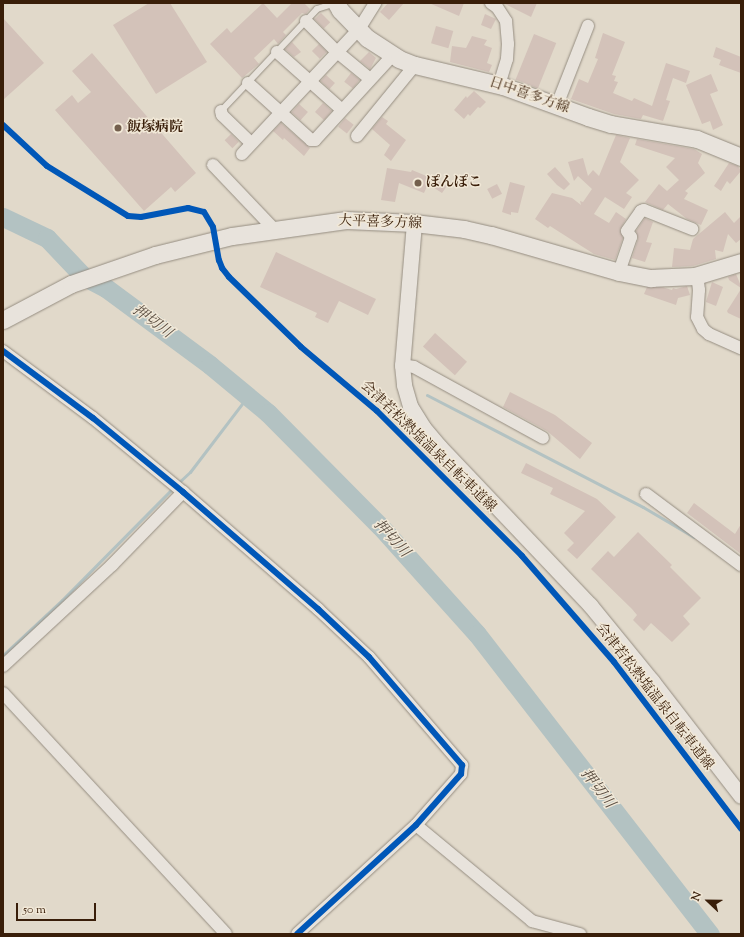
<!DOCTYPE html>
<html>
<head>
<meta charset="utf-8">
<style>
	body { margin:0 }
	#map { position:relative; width:744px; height:937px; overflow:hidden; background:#e1d9ca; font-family:"Sorts Mill Goudy","Noto Serif JP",serif }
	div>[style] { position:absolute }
	.stream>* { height:3px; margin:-1.5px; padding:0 1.5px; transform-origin:1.5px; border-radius:1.5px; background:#b3c2c2 }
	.river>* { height:19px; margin:-9.5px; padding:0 9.5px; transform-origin:9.5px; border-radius:9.5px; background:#b3c2c2 }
	.building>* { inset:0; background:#d3c2b9; transform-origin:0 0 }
	.roads { filter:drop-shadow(0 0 1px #958d81) drop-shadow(0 0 1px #958d81) }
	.service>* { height:6px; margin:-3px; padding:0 3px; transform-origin:3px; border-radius:3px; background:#e8e3dc }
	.minor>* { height:12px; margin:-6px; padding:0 6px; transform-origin:6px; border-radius:6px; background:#e8e3dc }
	.tertiary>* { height:15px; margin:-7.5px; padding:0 7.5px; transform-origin:7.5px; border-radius:7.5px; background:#e8e3dc }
	.secondary>* { height:17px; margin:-8.5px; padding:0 8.5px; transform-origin:8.5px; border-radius:8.5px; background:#e8e3dc }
	.cycleway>* { height:6px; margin:-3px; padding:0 3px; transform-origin:3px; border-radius:3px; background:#0057b8 }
	.dots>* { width:11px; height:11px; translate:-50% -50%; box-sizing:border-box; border:2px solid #f1e8d7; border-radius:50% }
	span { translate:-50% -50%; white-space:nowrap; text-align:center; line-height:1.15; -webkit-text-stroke:3px #f1e8d7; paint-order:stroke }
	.street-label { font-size:14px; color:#391e09 }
	.poi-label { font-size:14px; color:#391e09; font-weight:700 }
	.left { translate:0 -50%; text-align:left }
	.water-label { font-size:15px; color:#584c40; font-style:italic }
	.frame { position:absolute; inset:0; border:4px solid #391e09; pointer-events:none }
	.north { position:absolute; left:688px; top:881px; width:40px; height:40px; -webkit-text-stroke:3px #f1e8d7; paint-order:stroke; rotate:292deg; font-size:11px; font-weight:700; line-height:16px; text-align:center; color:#391e09 }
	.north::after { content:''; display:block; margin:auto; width:14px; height:18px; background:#391e09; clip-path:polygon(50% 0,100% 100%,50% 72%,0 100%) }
	.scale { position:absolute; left:16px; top:903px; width:80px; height:18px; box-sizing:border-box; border:2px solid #391e09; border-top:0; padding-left:5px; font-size:12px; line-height:14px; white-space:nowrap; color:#391e09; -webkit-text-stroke:3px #f1e8d7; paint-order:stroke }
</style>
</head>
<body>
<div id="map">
	<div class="stream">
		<div style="left:427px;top:395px;width:243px;rotate:27.4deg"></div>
		<div style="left:643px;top:507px;width:59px;rotate:30.5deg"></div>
		<div style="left:177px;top:484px;width:18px;rotate:-43deg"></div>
		<div style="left:190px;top:472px;width:96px;rotate:-52.7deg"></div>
		<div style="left:3px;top:655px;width:81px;rotate:-43deg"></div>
		<div style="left:62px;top:600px;width:158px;rotate:-45.3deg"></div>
	</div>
	<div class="river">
		<div style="left:3px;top:217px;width:49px;rotate:25.5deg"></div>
		<div style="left:47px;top:238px;width:52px;rotate:46.5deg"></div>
		<div style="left:83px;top:276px;width:26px;rotate:28deg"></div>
		<div style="left:106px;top:288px;width:129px;rotate:36.5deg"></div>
		<div style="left:210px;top:365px;width:75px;rotate:39.6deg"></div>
		<div style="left:268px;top:413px;width:159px;rotate:45.3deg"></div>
		<div style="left:380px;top:526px;width:145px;rotate:48.1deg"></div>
		<div style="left:477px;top:634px;width:380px;rotate:52.2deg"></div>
	</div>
	<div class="building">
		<div style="clip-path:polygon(149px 3px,170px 3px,207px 62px,156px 94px,113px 25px)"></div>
		<div style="clip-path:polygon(263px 3px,277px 18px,292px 3px,304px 3px,310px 9px,306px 14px,302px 13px,283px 32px,286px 35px,278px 44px,274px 39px,254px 58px,259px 64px,242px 78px,210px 44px,227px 28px,231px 33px)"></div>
		<div style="clip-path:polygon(388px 3px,404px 3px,389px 20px,380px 12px)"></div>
		<div style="clip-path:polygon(429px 3px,464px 3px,459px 16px)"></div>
		<div style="clip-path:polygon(503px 3px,537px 3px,531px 17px)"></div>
		<div style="left:321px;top:13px;width:13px;height:9px;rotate:45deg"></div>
		<div style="clip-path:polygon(485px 14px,496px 19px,491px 29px,481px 25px)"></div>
		<div style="clip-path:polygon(3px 18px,44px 63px,3px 100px)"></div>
		<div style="left:436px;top:26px;width:18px;height:18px;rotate:16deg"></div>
		<div style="clip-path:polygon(603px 33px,625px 42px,612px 75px,616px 76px,614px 81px,618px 82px,613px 93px,632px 101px,634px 98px,652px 106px,666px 63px,690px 71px,686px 83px,673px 78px,666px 100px,670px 101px,663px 121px,643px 115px,641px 119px,614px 114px,571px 99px,579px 79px,588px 83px,598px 59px,595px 58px)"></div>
		<div style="left:534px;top:34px;width:24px;height:49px;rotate:22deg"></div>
		<div style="clip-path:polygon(472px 36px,487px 40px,484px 45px,492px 48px,487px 63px,492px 65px,489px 72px,450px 62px,452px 46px,466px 48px)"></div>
		<div style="clip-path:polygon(292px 42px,301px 52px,294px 57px,285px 49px)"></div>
		<div style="left:319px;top:44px;width:11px;height:10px;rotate:45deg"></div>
		<div style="clip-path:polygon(716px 47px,741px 57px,741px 73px,719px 65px,721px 60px,713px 57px)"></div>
		<div style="clip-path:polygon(369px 52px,376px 58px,370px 69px,360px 61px)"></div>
		<div style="clip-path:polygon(92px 53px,196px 173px,175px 192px,171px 187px,144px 211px,55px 110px,72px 95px,78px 103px,91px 92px,72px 71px)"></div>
		<div style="left:351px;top:73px;width:11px;height:11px;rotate:38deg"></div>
		<div style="clip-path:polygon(711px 74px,718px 91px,710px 94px,723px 125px,713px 130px,710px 121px,702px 124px,686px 85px)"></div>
		<div style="left:326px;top:75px;width:12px;height:8px;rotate:42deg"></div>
		<div style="clip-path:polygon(474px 91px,486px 102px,480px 108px,478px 107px,470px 116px,468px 114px,464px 119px,454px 110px,466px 96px,467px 98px)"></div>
		<div style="left:323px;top:103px;width:12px;height:12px;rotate:42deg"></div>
		<div style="left:299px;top:104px;width:12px;height:11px;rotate:42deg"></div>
		<div style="clip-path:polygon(382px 117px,388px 121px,386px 124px,406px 140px,391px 161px,384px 155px,390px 145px,372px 129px)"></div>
		<div style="left:345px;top:118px;width:11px;height:11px;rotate:38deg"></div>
		<div style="clip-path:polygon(281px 123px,310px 148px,304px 156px,284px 138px,283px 140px,273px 131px)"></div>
		<div style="left:231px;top:134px;width:11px;height:9px;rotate:45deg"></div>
		<div style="clip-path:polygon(616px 135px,630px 138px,620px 162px,639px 180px,626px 193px,632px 197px,624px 209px,605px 197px,594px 214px,609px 223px,616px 212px,626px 219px,620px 230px,623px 238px,615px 260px,594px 254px,550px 226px,548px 228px,535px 219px,552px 193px,572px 198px,581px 205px,580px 201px,583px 202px,592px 189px,578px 176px,574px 181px,568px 162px,583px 158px,588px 176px,593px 170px,599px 176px)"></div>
		<div style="clip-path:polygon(637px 139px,694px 149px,702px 154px,698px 163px,705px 173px,685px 191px,688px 193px,684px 199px,708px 210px,701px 225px,687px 219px,668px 204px,663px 210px,645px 202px,659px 184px,667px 191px,679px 180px,666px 167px,675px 158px,635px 145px)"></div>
		<div style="clip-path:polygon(729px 163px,738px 166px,741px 171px,730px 184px,727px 181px,721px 191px,714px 186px)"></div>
		<div style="clip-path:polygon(555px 167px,570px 184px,564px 190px,557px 185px,547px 174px)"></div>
		<div style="clip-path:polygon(387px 168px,411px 172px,412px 170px,436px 180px,447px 186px,442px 193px,428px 184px,424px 193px,399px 183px,395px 202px,381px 200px)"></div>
		<div style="clip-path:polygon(510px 182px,525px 186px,518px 213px,511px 212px,511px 215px,502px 212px)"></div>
		<div style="left:497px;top:184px;width:11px;height:11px;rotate:63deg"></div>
		<div style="clip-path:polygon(725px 212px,734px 223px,741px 216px,741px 239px,736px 243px,728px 234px,723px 252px,715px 250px,716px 259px,693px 266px,672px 267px,674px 248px,690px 250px,693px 239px)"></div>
		<div style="clip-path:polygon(645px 218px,653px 222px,646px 242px,652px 243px,645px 262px,632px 258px,638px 239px,636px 231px)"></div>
		<div style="clip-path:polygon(276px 252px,376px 299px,368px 315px,339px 301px,328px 323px,315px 317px,317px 313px,260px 287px)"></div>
		<div style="clip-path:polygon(736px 274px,741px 286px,741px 288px,729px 280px,728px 277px)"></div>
		<div style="clip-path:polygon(712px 282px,723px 287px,716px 306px,706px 302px)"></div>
		<div style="clip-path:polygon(687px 286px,690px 295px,678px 298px,676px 305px,644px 294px,647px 287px,662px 287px,672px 290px,673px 288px,676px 289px)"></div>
		<div style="clip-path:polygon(741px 289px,741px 319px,728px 313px,727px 311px)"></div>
		<div style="left:435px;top:333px;width:43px;height:18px;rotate:42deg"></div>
		<div style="clip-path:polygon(510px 392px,555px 415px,592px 443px,580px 459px,547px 431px,503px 407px)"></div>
		<div style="clip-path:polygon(526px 463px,597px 499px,616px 517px,577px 559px,567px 550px,574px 543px,564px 533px,585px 511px,550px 494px,553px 488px,521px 473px)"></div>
		<div style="clip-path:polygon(694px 503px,735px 534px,741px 524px,741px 554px,687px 513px)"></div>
		<div style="clip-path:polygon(638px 532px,672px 565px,670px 567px,701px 598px,683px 616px,690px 624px,672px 642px,651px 623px,644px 631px,633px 620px,637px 615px,632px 609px,591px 569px,608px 551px,614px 557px)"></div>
	</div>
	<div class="roads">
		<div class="service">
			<div style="left:221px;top:111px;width:140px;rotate:-46.7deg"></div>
			<div style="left:317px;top:9px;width:19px;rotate:-18deg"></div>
		</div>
		<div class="minor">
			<div style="left:491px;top:3px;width:7px;rotate:34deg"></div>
			<div style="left:497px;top:7px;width:17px;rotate:57deg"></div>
			<div style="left:506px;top:21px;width:23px;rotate:85deg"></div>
			<div style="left:508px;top:44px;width:15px;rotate:94deg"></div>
			<div style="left:507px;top:59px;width:27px;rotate:107deg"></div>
			<div style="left:306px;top:21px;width:42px;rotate:45deg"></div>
			<div style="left:336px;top:51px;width:44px;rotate:39.5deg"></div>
			<div style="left:277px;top:52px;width:87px;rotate:41.7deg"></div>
			<div style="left:248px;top:83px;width:85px;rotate:42.1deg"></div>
			<div style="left:311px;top:140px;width:4px"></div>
			<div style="left:315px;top:140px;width:115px;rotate:-47.5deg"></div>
			<div style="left:557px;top:105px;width:85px;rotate:-68.6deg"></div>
			<div style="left:221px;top:111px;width:4px;rotate:76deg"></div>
			<div style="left:222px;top:115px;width:40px;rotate:44deg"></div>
			<div style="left:357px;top:136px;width:92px;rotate:-50.8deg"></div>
			<div style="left:242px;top:154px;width:171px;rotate:-46.9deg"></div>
			<div style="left:359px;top:29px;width:31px;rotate:-58deg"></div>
			<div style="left:213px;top:165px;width:88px;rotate:46.4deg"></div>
			<div style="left:619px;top:272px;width:37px;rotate:-71deg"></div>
			<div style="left:631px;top:237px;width:7px;rotate:-124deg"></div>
			<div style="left:627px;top:231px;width:24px;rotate:-55deg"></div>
			<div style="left:641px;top:211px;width:3px;rotate:-18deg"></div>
			<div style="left:644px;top:210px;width:52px;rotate:21.6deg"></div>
			<div style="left:695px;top:276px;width:7px;rotate:63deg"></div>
			<div style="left:698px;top:282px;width:8px;rotate:83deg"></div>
			<div style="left:699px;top:290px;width:27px;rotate:94deg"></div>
			<div style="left:697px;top:317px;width:13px;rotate:63deg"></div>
			<div style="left:703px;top:329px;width:8px;rotate:40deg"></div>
			<div style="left:709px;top:334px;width:35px;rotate:24deg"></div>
			<div style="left:3px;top:351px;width:112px;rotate:36.7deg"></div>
			<div style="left:93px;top:418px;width:117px;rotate:39.4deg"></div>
			<div style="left:183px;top:492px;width:179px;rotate:40.9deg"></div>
			<div style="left:318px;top:609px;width:70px;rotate:43.3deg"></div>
			<div style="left:369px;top:657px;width:143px;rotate:49.3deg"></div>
			<div style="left:462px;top:765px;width:9px;rotate:96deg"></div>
			<div style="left:461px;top:774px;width:68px;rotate:131.4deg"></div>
			<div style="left:416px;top:825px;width:161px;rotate:137.5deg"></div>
			<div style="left:402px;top:365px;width:12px;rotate:9deg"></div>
			<div style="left:414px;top:367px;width:147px;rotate:28.8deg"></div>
			<div style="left:646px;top:494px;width:119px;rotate:36.8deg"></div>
			<div style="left:3px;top:666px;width:149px;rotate:-42.8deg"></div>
			<div style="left:112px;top:565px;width:102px;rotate:-45.8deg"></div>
			<div style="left:3px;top:693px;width:328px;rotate:47.2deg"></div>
			<div style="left:416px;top:825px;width:151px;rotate:39.6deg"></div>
			<div style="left:532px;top:921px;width:50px;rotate:15.2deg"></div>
		</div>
		<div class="tertiary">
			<div style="left:414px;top:223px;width:143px;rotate:94.8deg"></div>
			<div style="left:402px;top:365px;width:20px;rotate:84deg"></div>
			<div style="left:404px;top:385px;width:22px;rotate:74deg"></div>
			<div style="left:410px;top:406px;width:25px;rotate:58deg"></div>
			<div style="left:423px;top:427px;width:26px;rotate:50deg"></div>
			<div style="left:440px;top:447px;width:218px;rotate:46.5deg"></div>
			<div style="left:590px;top:605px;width:98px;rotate:50.8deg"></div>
			<div style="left:652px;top:681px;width:145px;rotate:52.3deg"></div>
		</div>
		<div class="secondary">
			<div style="left:336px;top:3px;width:8px;rotate:60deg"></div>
			<div style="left:340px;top:10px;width:39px;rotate:46deg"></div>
			<div style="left:367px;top:38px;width:38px;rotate:33deg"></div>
			<div style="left:399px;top:59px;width:17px;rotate:21deg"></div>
			<div style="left:415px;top:65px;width:90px;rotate:13.4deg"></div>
			<div style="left:503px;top:86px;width:90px;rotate:20deg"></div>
			<div style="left:588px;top:117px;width:24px;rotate:17deg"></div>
			<div style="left:611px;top:124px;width:87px;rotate:9.9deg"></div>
			<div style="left:697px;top:139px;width:48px;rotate:22.2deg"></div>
			<div style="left:3px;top:320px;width:77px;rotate:-27.9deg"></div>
			<div style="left:71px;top:284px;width:89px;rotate:-19deg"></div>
			<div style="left:155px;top:255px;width:79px;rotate:-13.9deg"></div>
			<div style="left:232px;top:236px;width:115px;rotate:-8deg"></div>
			<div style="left:346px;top:220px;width:68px;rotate:2.5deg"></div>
			<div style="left:414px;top:223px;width:50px;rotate:6.8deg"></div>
			<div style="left:464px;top:229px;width:28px;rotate:13deg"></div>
			<div style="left:491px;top:235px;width:133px;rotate:16.1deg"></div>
			<div style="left:619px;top:272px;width:33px;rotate:11deg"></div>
			<div style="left:651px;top:278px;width:44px;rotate:-2.6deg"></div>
			<div style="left:695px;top:276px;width:48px;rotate:-16.9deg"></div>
		</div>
	</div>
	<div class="cycleway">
		<div style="left:3px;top:125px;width:60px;rotate:43deg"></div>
		<div style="left:47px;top:166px;width:95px;rotate:31.7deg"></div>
		<div style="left:128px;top:216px;width:13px;rotate:4deg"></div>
		<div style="left:141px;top:217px;width:48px;rotate:-10.8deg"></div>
		<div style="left:188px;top:208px;width:16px;rotate:14deg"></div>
		<div style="left:204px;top:212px;width:17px;rotate:59deg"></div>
		<div style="left:213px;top:227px;width:34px;rotate:80deg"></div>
		<div style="left:219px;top:260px;width:9px;rotate:69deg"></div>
		<div style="left:222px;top:268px;width:11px;rotate:52deg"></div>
		<div style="left:229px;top:277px;width:100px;rotate:44.2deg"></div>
		<div style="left:301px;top:347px;width:99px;rotate:40.1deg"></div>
		<div style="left:377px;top:411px;width:205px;rotate:45deg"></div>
		<div style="left:522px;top:556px;width:140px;rotate:49deg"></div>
		<div style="left:614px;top:662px;width:210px;rotate:52.7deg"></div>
		<div style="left:3px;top:351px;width:112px;rotate:36.7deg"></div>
		<div style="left:93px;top:418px;width:117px;rotate:39.4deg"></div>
		<div style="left:183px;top:492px;width:179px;rotate:40.9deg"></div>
		<div style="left:318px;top:609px;width:70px;rotate:43.3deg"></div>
		<div style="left:369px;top:657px;width:143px;rotate:49.3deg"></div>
		<div style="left:462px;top:765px;width:9px;rotate:96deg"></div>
		<div style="left:461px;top:774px;width:68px;rotate:131.4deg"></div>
		<div style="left:416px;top:825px;width:161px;rotate:137.5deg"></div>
	</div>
	<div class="dots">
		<div style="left:118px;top:128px;background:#745f4d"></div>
		<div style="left:418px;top:183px;background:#745f4d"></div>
	</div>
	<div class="street-label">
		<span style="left:529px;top:96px;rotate:19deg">日中喜多方線</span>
		<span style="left:380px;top:223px;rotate:2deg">大平喜多方線</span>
		<span style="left:428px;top:447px;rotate:44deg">会津若松熱塩温泉自転車道線</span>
		<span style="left:654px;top:697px;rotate:52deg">会津若松熱塩温泉自転車道線</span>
	</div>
	<div class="poi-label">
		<span class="left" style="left:127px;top:128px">飯塚病院</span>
		<span class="left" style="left:426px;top:183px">ぽんぽこ</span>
	</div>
	<div class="water-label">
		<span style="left:152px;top:322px;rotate:36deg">押切川</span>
		<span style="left:391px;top:539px;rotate:47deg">押切川</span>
		<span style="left:597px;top:789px;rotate:52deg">押切川</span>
	</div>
	<div class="frame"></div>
	<div class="north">N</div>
	<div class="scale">50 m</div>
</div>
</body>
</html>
